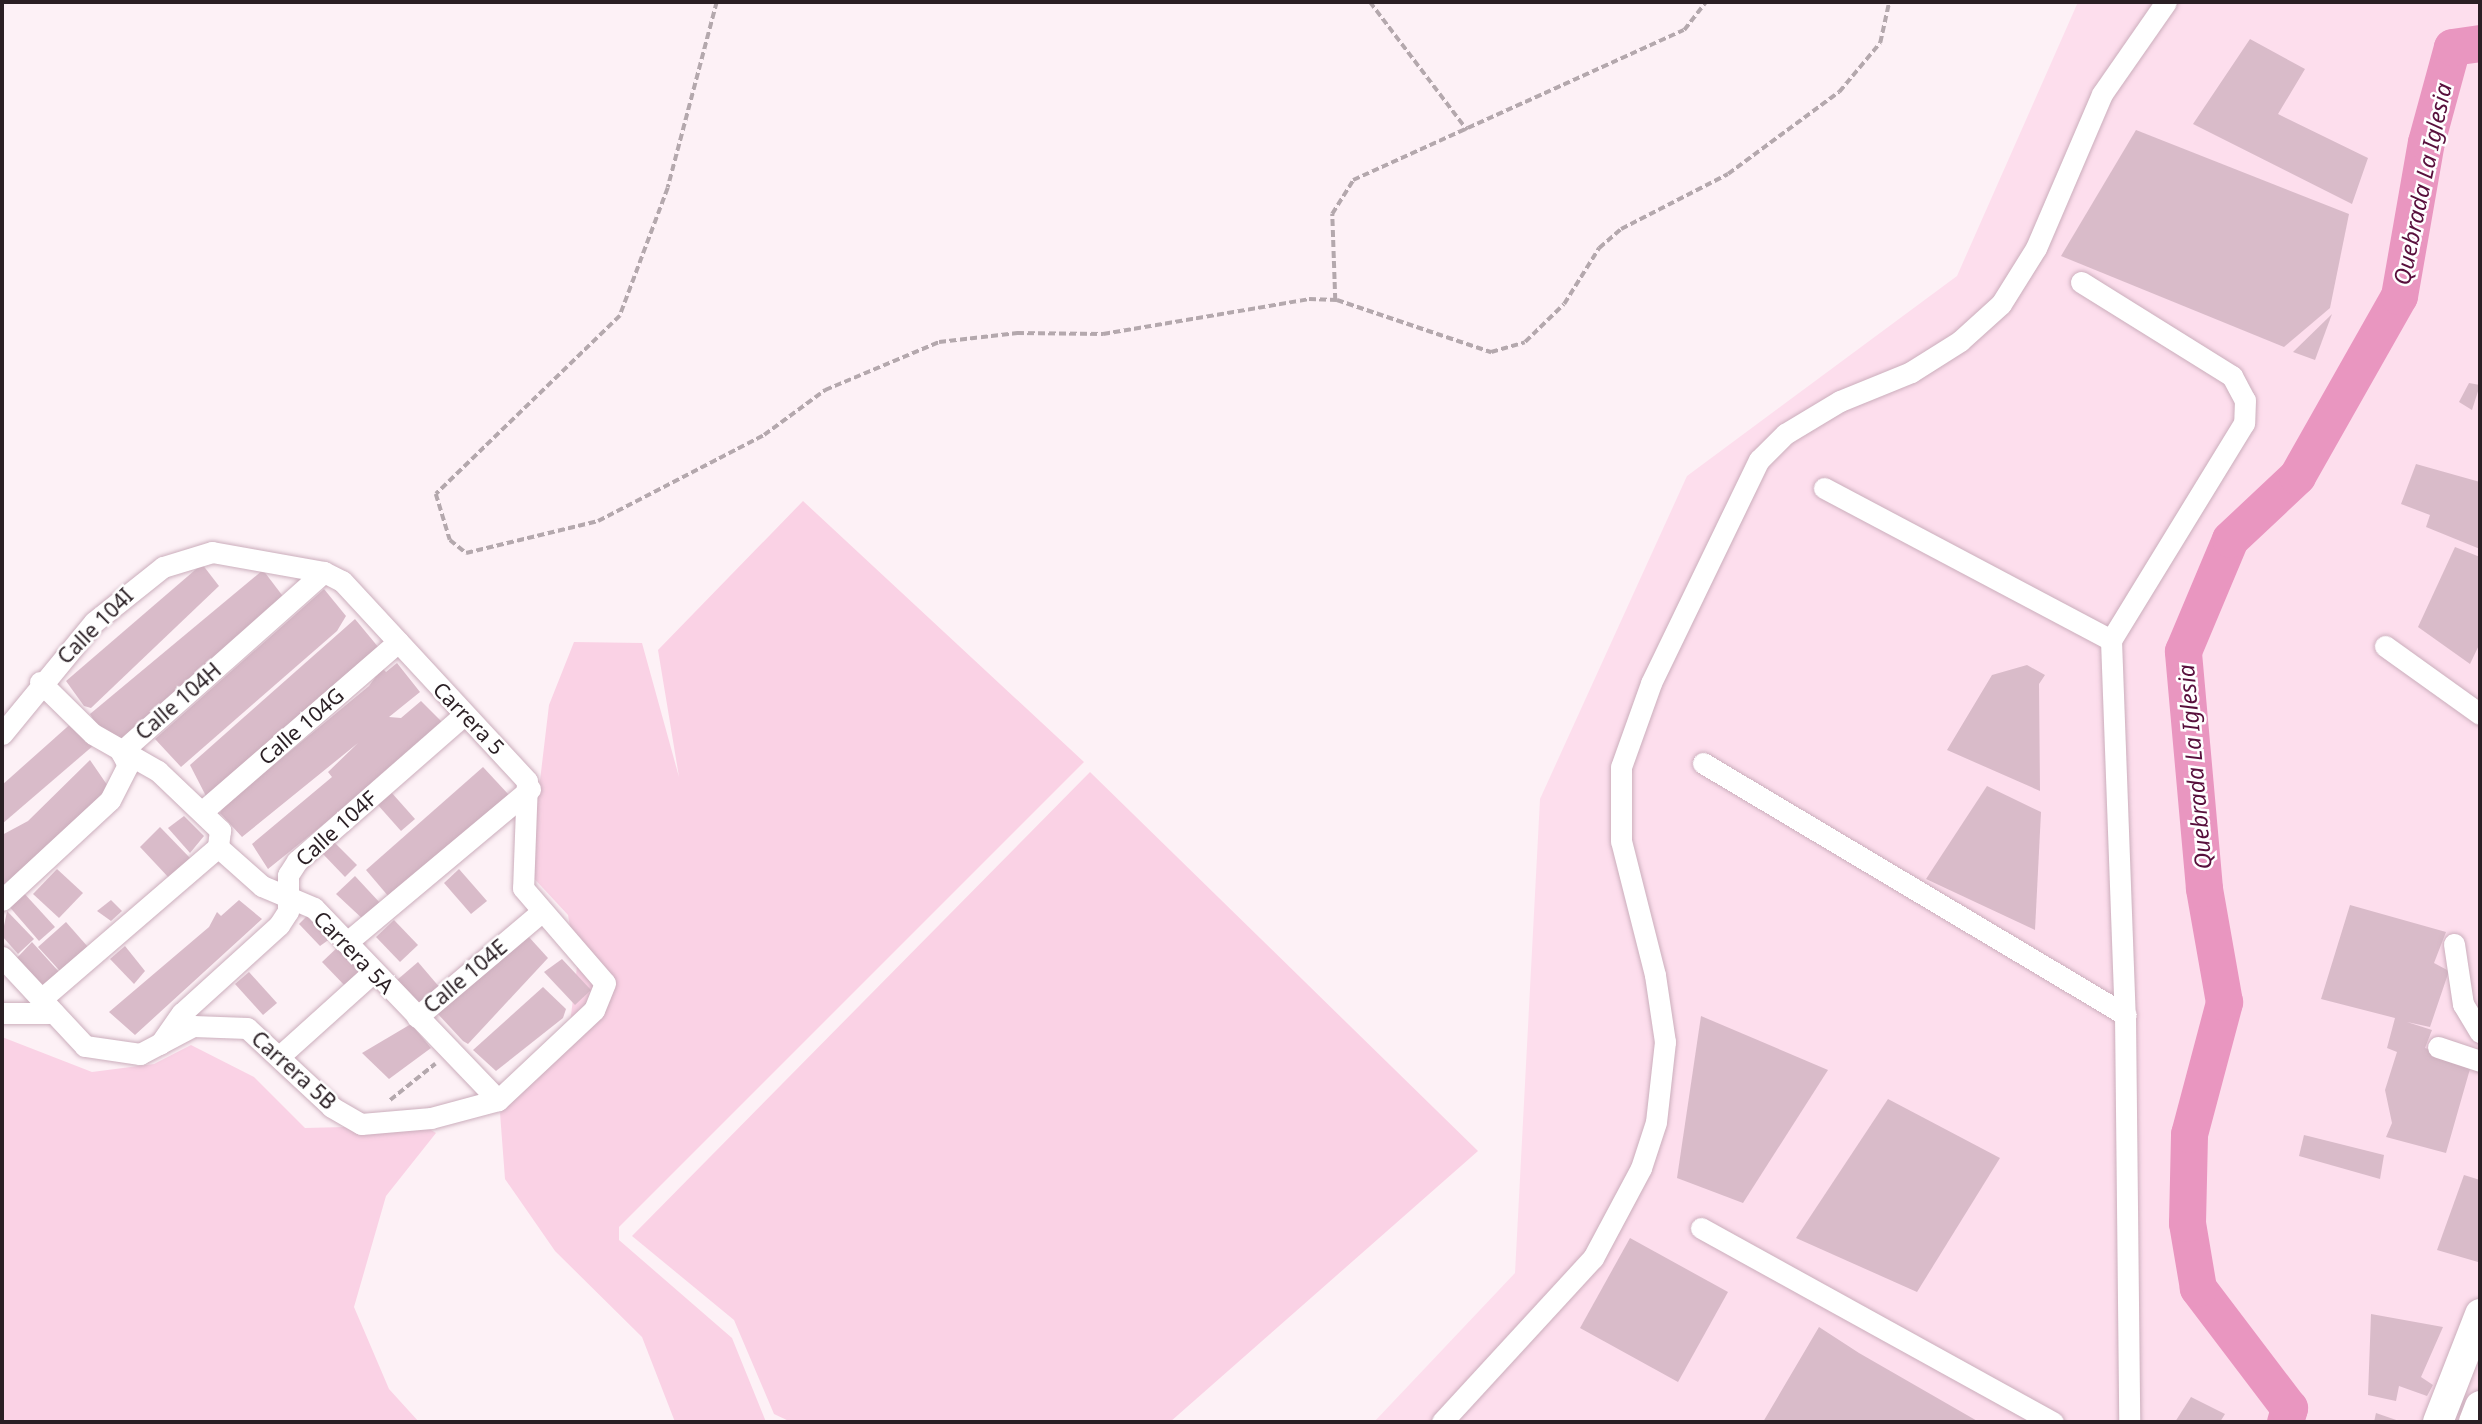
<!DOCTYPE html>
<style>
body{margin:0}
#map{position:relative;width:2482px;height:1424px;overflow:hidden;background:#fdf1f6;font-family:"Noto Sans",sans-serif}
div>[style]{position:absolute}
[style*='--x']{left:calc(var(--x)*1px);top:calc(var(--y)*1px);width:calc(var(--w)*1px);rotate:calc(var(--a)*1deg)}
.built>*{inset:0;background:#fddeed}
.green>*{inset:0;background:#fad2e5}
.river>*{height:37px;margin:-18.5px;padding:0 18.5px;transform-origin:18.5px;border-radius:18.5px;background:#e996c0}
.building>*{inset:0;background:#d9bbc9}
.path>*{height:3.5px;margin-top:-1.75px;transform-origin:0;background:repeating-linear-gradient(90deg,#b4a8ad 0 7px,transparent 0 10.5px)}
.roads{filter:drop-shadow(0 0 2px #cbaebc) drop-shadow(0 0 2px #cbaebc)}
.minor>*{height:21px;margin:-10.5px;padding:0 10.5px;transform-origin:10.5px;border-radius:10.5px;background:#fff}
.highway>*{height:30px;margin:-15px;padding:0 15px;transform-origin:15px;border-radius:15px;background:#fff}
span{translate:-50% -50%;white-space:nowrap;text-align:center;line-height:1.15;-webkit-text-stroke:5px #fff;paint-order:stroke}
.street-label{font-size:21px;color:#2a1f24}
.water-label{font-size:23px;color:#580f3c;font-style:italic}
.frame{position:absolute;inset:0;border:4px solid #2a1f24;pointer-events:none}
</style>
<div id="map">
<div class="built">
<div style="clip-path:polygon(2078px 2px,2480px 2px,2480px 1422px,1374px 1422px,1515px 1273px,1540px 799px,1687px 476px,1957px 276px)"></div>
</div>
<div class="green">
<div style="clip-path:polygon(803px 501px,1084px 762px,619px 1227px,619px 1240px,732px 1338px,766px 1422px,675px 1422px,642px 1337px,555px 1251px,505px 1179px,500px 1113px,569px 1031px,577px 967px,568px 915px,529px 873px,549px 705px,574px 642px,642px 643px,679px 777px,658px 650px)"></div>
<div style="clip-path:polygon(1090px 772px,1478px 1151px,1170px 1422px,791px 1422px,774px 1414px,734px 1320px,632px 1236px)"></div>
<div style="clip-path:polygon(2px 1037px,92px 1072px,154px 1064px,191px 1045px,254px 1077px,305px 1128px,423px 1125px,436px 1133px,386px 1196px,354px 1307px,389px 1389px,419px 1422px,2px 1422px)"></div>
</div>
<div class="river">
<div style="--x:2285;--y:1422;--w:15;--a:-74"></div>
<div style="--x:2289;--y:1408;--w:151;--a:-127.2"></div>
<div style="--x:2198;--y:1288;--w:66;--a:-99.6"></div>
<div style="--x:2187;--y:1223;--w:89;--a:-88.7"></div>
<div style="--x:2189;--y:1134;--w:137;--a:-75.1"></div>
<div style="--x:2224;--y:1002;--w:116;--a:-100"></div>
<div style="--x:2204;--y:888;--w:238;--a:-95.1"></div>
<div style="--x:2183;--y:651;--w:121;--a:-67.2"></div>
<div style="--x:2230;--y:539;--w:92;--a:-43.2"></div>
<div style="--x:2297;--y:476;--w:207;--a:-60.5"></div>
<div style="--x:2399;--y:296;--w:156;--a:-80.1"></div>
<div style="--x:2426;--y:142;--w:98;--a:-74.7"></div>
<div style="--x:2452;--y:47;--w:28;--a:-8"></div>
</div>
<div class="building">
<div style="clip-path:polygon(2250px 39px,2305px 69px,2278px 114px,2368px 158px,2352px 204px,2193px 124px)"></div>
<div style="clip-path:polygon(2136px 130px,2349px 214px,2330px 308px,2284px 347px,2061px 256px)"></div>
<div style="clip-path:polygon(2332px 314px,2315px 360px,2293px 352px)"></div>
<div style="clip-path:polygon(2469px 383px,2480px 385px,2472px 410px,2459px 402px)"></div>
<div style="clip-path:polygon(2416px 464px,2480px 482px,2480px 549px,2426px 527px,2430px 515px,2401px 504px)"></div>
<div style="clip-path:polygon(2455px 547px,2480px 557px,2480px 643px,2470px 664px,2418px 627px)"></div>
<div style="clip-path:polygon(202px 564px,219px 586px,91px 708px,84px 706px,66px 681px)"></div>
<div style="clip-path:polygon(263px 570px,285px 599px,117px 742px,104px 738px,90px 714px)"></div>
<div style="clip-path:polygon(324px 589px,346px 616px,337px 631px,181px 767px,155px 739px)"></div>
<div style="clip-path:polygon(355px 619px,379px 648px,207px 798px,190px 765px)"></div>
<div style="clip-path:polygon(397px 663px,420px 692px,389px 717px,401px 718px,421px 701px,446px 726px,268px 869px,252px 844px,332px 777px,328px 772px,358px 743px,242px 837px,220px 813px,224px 806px,369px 686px,382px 668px,386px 672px)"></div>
<div style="clip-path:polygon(2027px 665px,2045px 675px,2039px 684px,2040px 791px,1947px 750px,1992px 675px)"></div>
<div style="clip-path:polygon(75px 720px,94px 745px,2px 824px,2px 785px)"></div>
<div style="clip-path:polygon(90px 760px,112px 792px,2px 890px,2px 835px,28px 821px)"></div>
<div style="clip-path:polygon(483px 767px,509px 795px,389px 897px,366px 870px)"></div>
<div style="clip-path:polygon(1987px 786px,2041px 812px,2035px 930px,1926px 879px)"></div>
<div style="clip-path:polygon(391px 792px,415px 819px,401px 831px,377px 804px)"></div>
<div style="clip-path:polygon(184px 816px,204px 836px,190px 853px,168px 828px)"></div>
<div style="clip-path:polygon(160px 827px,191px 859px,170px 879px,140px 847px)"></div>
<div style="clip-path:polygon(334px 842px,357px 865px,345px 877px,322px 853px)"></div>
<div style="clip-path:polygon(57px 869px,83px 893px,59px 918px,33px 894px)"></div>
<div style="clip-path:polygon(459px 869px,487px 901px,471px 914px,444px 883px)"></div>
<div style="clip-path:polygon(355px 876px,381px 904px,366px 922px,336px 894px)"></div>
<div style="clip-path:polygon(22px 891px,55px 927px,39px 941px,7px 904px)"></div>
<div style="clip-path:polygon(111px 900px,122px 911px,111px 921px,97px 911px)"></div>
<div style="clip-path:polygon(239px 900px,262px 919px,135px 1035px,109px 1012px,209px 927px,217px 912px,221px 916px)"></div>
<div style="clip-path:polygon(2350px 905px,2446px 932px,2434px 963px,2449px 971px,2430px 1027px,2407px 1022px,2432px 1030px,2425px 1048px,2472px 1062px,2446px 1153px,2386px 1137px,2392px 1123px,2385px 1090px,2397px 1052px,2387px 1048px,2395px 1018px,2321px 999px)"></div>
<div style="clip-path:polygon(7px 911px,34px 939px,18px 954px,2px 936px)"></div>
<div style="clip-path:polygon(310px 913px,334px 936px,320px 946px,299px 924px)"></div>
<div style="clip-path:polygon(394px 920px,418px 945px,400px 962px,376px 937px)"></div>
<div style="clip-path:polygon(66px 922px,88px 947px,60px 971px,38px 947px)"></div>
<div style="clip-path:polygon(528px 936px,548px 958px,468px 1044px,463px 1041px,437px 1013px)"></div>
<div style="clip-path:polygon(32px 942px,60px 973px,42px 990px,15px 960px)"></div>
<div style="clip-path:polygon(341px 944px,367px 972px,348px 989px,322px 962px)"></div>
<div style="clip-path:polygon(125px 946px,145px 971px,134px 984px,110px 959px)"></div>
<div style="clip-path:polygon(562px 959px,591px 990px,575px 1005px,544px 972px)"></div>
<div style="clip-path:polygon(418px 962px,441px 989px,420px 1007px,397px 980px)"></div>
<div style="clip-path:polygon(249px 972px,277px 1003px,263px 1015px,235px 984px)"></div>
<div style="clip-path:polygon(543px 987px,566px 1009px,563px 1018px,496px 1071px,473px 1050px)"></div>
<div style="clip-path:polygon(1701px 1016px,1828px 1070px,1743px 1203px,1677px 1178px)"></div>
<div style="clip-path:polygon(411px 1024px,431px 1048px,389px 1079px,362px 1053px)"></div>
<div style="clip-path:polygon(1888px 1099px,2000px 1158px,1917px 1292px,1796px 1238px)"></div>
<div style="clip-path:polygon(2304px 1135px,2384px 1155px,2380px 1179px,2299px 1156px)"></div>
<div style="clip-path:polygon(2464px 1175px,2480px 1180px,2478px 1262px,2437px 1250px)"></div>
<div style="clip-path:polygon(1630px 1238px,1728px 1292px,1678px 1382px,1580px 1328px)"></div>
<div style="clip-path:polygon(2371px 1314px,2443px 1327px,2421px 1377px,2433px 1385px,2427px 1396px,2399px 1386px,2396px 1401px,2368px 1395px)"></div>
<div style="clip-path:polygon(1819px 1327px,1859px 1353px,1979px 1422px,1763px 1422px)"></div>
<div style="clip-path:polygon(2191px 1397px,2225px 1414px,2220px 1422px,2175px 1422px)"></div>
<div style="clip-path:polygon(2376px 1413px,2402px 1422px,2374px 1422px)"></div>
</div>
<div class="path">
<div style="--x:717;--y:2;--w:192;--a:104.8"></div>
<div style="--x:668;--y:188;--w:137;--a:110.6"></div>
<div style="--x:620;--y:316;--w:256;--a:135.9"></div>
<div style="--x:436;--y:494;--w:48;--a:73.1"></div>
<div style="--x:450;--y:540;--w:21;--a:39"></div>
<div style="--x:466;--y:553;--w:136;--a:-13.6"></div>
<div style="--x:598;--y:521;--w:187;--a:-27.4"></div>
<div style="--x:764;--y:435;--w:76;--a:-36.4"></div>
<div style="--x:825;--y:390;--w:124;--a:-22.8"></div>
<div style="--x:939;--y:342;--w:79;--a:-6.6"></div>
<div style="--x:1017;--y:333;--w:86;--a:0.7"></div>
<div style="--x:1103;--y:334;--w:209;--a:-9.6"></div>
<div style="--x:1309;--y:299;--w:28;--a:2"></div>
<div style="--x:1337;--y:300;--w:163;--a:18.7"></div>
<div style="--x:1491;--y:352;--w:35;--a:-16"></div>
<div style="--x:1525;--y:342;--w:54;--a:-44.3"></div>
<div style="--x:1564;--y:304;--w:66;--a:-58"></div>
<div style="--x:1599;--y:248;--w:29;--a:-41"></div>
<div style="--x:1621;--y:229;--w:120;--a:-27.2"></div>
<div style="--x:1728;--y:174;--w:138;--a:-36.5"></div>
<div style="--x:1839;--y:92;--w:64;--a:-50.1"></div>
<div style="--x:1880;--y:43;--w:42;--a:-77.6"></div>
<div style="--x:1370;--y:2;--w:161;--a:52.8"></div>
<div style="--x:1335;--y:300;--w:86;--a:-92"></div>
<div style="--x:1332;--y:214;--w:40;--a:-58"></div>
<div style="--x:1353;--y:180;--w:363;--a:-24.4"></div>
<div style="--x:1684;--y:30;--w:36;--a:-52"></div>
<div style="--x:390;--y:1100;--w:58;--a:-38.7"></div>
</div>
<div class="roads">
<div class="minor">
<div style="--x:2081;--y:282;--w:178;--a:31.9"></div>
<div style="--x:2232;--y:376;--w:27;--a:62"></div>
<div style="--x:2245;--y:400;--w:23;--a:92"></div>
<div style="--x:2244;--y:423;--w:255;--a:121.5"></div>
<div style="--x:2111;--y:640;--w:375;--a:87.9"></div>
<div style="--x:2125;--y:1015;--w:407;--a:89.4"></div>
<div style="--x:1824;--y:488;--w:325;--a:27.9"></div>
<div style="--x:2385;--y:646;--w:117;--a:35.6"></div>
<div style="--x:40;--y:682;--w:74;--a:44.5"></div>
<div style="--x:93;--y:734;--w:75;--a:29.6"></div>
<div style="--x:158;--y:771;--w:86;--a:43.6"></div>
<div style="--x:220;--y:830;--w:17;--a:97"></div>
<div style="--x:218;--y:847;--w:233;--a:139.3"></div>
<div style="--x:2;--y:734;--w:145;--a:-50.6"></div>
<div style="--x:94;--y:622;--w:88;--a:-38.6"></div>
<div style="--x:163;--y:567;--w:51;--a:-17"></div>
<div style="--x:212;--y:552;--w:114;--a:10.1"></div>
<div style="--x:324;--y:572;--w:20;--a:27"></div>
<div style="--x:342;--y:581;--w:272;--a:47.2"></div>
<div style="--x:527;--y:781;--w:107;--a:92.1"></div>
<div style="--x:523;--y:888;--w:125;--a:49.2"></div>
<div style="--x:605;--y:983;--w:29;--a:112"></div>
<div style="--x:594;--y:1010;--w:132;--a:136.8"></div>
<div style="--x:498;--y:1100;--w:69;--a:165"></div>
<div style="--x:431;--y:1118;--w:70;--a:175.1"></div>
<div style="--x:361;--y:1124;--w:34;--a:-150"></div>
<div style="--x:332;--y:1107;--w:116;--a:-137.1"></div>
<div style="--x:247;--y:1028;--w:54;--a:-177.9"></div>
<div style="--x:193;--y:1026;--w:60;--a:152.2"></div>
<div style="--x:140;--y:1054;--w:56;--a:-171.7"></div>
<div style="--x:85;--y:1046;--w:122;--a:-133"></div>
<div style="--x:1703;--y:763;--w:492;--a:30.8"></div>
<div style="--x:204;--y:810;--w:257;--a:-40.9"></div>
<div style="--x:218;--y:847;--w:59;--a:41.6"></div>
<div style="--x:262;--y:886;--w:56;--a:22.9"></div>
<div style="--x:314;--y:908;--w:266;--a:46.2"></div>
<div style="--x:2;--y:900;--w:147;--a:-42.8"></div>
<div style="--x:110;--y:800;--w:39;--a:-63"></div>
<div style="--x:128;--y:765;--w:15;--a:-118"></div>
<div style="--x:121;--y:752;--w:271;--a:-41.6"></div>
<div style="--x:346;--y:943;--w:240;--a:-39.9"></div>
<div style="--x:2454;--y:944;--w:61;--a:81.5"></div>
<div style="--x:2463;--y:1004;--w:33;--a:59"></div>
<div style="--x:2;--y:1013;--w:52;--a:0"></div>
<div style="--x:417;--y:1017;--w:161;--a:-40.2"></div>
<div style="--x:160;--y:1044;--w:38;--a:-55"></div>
<div style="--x:182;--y:1013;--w:131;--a:-42.2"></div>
<div style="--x:279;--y:925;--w:17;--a:-57"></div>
<div style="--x:288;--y:911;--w:36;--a:-90"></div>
<div style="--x:288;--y:875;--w:17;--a:-57"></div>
<div style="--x:297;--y:861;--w:222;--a:-41.2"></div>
<div style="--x:2438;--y:1047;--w:44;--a:18.4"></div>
<div style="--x:282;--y:1054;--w:122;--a:-42"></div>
<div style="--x:1701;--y:1228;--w:402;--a:28.9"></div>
<div style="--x:1442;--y:1422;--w:223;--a:-47.4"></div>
<div style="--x:1593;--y:1258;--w:102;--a:-61.9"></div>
<div style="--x:1641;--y:1168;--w:48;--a:-71.9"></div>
<div style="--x:1656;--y:1122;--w:81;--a:-83.6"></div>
<div style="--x:1665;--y:1042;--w:68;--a:-98.5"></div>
<div style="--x:1655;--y:975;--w:138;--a:-104.2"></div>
<div style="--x:1621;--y:841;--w:74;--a:-90"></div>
<div style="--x:1621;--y:767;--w:89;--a:-70.3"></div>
<div style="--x:1651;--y:683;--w:248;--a:-64.2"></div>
<div style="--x:1759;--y:460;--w:37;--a:-45"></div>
<div style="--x:1785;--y:434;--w:64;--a:-31"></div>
<div style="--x:1840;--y:401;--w:77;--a:-22.2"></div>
<div style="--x:1911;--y:372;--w:58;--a:-32.3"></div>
<div style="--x:1960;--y:341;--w:55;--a:-42.1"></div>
<div style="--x:2001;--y:304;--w:66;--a:-58"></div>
<div style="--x:2036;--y:248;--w:168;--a:-66.8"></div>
<div style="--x:2102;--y:94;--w:112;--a:-55.2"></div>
</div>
<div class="highway">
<div style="--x:2438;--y:1422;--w:116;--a:-68.7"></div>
<div style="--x:2474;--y:1422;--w:17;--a:-69"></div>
</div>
</div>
<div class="street-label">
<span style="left:95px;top:626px;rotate:-45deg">Calle 104I</span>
<span style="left:178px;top:701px;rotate:-41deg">Calle 104H</span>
<span style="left:469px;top:718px;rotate:46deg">Carrera 5</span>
<span style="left:301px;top:726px;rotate:-41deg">Calle 104G</span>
<span style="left:336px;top:828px;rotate:-42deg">Calle 104F</span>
<span style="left:354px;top:952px;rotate:46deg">Carrera 5A</span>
<span style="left:465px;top:976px;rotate:-40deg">Calle 104E</span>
<span style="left:294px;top:1070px;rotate:42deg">Carrera 5B</span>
</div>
<div class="water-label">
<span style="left:2422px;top:184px;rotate:-78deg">Quebrada La Iglesia</span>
<span style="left:2194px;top:767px;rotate:-95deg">Quebrada La Iglesia</span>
</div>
<div class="frame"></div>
</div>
